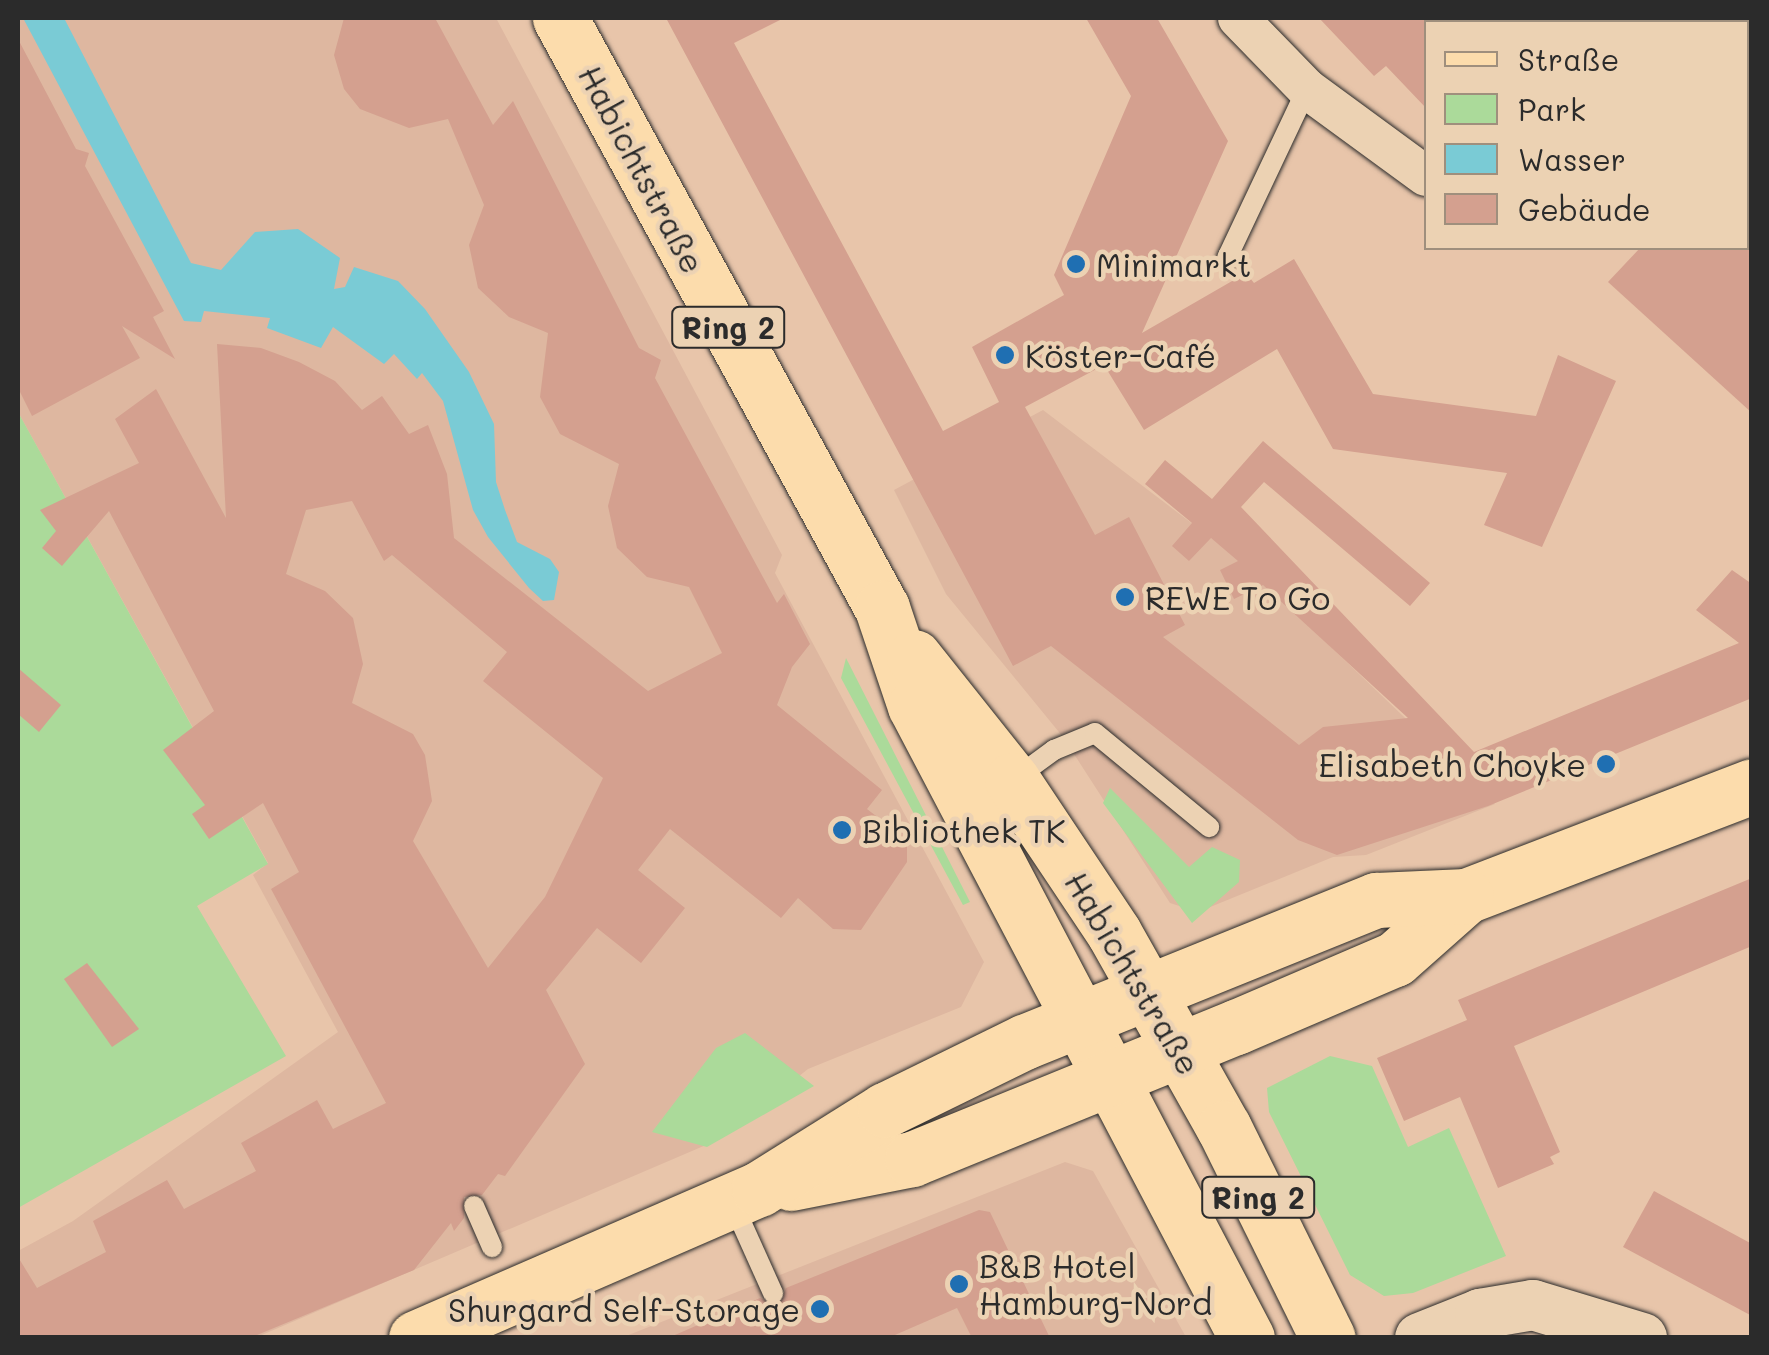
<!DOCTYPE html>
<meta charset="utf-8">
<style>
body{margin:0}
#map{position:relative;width:1769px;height:1355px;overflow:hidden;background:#e8c5aa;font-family:Mali,sans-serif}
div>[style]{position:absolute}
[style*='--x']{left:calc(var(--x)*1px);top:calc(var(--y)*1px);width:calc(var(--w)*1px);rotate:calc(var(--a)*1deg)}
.built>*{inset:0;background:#deb7a0}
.green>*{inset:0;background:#abda9a}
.water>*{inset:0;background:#7acbd5}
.building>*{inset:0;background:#d4a08f}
.roads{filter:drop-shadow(0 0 2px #2b2b2b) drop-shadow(0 0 2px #2b2b2b)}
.service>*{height:20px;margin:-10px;padding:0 10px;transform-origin:10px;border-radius:10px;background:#ecd2b3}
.minor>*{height:40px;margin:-20px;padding:0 20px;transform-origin:20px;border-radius:20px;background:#ecd2b3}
.tertiary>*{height:50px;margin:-25px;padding:0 25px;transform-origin:25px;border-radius:25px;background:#ecd2b3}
.primary>*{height:55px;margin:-27.5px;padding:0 27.5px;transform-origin:27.5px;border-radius:27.5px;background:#fcdcac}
.dots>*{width:28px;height:28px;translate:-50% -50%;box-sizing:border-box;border:5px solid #ecd2b3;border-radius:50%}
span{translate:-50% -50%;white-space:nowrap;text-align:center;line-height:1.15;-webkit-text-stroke:9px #ecd2b3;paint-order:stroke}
.shield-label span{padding:2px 8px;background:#ecd2b3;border:2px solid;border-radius:8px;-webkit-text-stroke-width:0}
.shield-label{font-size:30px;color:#2b2b2b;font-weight:700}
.street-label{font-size:32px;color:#2b2b2b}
.poi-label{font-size:32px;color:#2b2b2b}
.left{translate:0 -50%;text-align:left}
.right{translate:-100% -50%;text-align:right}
.frame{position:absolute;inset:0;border:20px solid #2b2b2b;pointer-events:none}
.legend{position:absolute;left:1424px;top:20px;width:325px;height:230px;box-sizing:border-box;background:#ecd2b3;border:2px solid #9f8f7d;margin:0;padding:12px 18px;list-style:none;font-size:30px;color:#2b2b2b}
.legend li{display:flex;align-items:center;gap:20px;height:50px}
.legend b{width:50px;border:2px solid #9f8f7d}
</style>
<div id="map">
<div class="built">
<div style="clip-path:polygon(18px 18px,496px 18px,782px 555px,775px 573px,984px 962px,961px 1007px,808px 1069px,720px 1139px,257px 1337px,18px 1337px,18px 1251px,73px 1221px,338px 1032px,253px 875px,268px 863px,18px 412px)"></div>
<div style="clip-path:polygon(1611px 18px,1751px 18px,1751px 142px,1746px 22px)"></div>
<div style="clip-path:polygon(1043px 410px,1240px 560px,1495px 804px,1366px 855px,1333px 857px,1198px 912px,1170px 903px,1063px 737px,946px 594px,894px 490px)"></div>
<div style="clip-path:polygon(1065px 1162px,1093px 1171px,1186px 1337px,621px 1338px)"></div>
</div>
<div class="green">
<div style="clip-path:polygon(18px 412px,268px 864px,197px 906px,286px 1056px,18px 1208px)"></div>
<div style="clip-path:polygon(846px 658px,970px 902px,963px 905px,841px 678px)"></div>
<div style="clip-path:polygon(1110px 788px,1189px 867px,1212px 847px,1240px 860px,1239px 882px,1192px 923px,1103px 803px)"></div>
<div style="clip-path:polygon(745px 1033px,814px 1086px,707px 1147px,652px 1132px,716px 1048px)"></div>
<div style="clip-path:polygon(1330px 1056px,1372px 1066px,1408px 1147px,1449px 1128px,1506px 1256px,1413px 1293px,1384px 1296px,1350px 1275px,1269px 1112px,1267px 1088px)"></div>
</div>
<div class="water">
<div style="clip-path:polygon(23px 18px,64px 18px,191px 263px,221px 270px,255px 232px,298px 229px,340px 258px,334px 289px,345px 287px,354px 267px,398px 281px,425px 309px,469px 372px,494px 424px,496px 482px,505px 510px,517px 542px,550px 559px,559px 572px,554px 600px,543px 601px,529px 588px,488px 537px,473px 510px,443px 401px,422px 373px,417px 379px,394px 354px,384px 364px,333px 327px,321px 348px,267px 328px,270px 318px,204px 311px,201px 322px,184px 321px)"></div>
</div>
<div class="building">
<div style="clip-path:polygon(evenodd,344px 18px,435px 18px,493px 125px,513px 101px,639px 348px,661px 360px,655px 378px,777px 603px,784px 594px,810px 644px,792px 667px,777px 705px,882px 790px,867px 809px,907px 840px,907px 862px,861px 930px,833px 929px,798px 898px,781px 918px,670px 829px,638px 870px,685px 908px,641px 963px,597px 928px,546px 990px,585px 1064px,505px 1176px,498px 1174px,482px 1195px,464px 1197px,464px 1218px,454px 1231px,451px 1223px,414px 1270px,250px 1338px,18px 1338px,18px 1257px,37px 1288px,106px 1252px,93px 1221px,167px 1180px,184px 1209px,256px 1171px,241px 1143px,317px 1100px,333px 1129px,386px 1103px,271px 889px,299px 872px,263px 803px,209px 839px,192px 814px,205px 805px,163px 750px,214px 711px,109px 511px,62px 566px,42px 548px,56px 531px,40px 510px,139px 463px,115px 419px,156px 389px,226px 518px,217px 344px,261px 348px,299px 362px,335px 381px,362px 410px,382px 396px,409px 434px,428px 425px,447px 474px,454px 538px,648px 691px,722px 653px,689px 587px,647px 577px,617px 548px,608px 506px,619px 464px,560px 434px,540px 397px,548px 333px,509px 317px,478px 288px,469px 245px,484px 205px,448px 119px,409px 128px,360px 109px,344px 89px,334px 55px,344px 18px,352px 501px,384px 561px,392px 555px,507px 652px,483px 681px,603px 778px,545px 897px,488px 968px,413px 841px,432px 801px,425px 755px,413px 734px,352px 703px,363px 664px,353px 618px,325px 591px,286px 574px,306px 510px,352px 501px)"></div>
<div style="clip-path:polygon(666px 18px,784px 18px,734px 43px,943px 431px,999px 402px,972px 347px,1064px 295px,1054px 275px,1131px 96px,1086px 18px,1157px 18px,1228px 141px,1142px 333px,1246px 273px,1254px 283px,1294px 259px,1373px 394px,1536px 416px,1558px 355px,1616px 381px,1542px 547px,1484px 525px,1507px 473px,1333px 449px,1277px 349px,1144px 430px,1104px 365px,1025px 407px,1095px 535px,1129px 517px,1185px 625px,1163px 637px,1299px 745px,1323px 727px,1408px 718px,1263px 585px,1234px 599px,1220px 570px,1238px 561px,1211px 538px,1189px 561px,1172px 546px,1192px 523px,1145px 484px,1165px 460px,1212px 499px,1263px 441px,1430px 583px,1410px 606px,1264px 482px,1241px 507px,1474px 752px,1739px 643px,1696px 610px,1732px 570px,1752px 584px,1752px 698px,1488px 806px,1337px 855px,1298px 840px,1051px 646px,1013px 666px)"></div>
<div style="clip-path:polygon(1319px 18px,1426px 18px,1426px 108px,1386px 66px,1374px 76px)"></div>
<div style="clip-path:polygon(18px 39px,76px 149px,89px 153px,85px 166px,164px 311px,153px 317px,175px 359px,122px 326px,140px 358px,32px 416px,18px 388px)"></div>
<div style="clip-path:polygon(1640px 248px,1752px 248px,1752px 413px,1608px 282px)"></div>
<div style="clip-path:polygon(18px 668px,61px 705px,39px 732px,18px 714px)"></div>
<div style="clip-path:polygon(1752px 878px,1752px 946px,1514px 1046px,1560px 1152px,1550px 1157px,1554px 1164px,1498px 1188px,1460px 1097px,1404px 1121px,1377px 1058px,1467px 1020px,1458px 1000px)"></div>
<div style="clip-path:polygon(87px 963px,139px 1029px,112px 1047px,64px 979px)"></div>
<div style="clip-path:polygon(1654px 1191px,1752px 1244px,1752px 1316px,1623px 1247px)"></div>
<div style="clip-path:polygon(979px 1210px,990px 1212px,1050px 1338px,972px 1338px,957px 1308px,888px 1338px,668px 1338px,760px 1298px,778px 1306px,786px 1288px)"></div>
</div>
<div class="roads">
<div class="service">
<div style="--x:1653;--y:18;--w:6;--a:39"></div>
<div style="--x:1746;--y:105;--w:8;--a:40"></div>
<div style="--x:1227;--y:258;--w:187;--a:-64.7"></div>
<div style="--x:1013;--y:780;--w:51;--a:-36.2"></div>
<div style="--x:1054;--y:750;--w:44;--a:-22.5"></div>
<div style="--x:1095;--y:733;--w:148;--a:39.5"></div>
<div style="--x:733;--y:1204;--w:98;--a:65.8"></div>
<div style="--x:474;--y:1206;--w:45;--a:66.3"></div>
</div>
<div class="minor">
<div style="--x:1238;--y:18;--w:99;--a:45.8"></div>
<div style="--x:1307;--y:89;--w:147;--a:36.2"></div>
</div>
<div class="tertiary">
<div style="--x:1420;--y:1338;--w:65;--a:-21.8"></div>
<div style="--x:1480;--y:1314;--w:54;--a:-9.6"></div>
<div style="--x:1533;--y:1305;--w:114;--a:16.8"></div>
</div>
<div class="primary">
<div style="--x:560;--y:18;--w:672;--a:61.38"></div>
<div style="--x:882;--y:608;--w:103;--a:71.4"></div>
<div style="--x:915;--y:706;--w:714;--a:62.29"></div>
<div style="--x:914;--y:657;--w:157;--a:51.5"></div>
<div style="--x:1012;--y:780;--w:184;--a:56.3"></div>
<div style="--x:1114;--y:933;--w:224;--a:60.6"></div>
<div style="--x:1224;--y:1128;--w:234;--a:63.7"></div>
<div style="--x:791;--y:1183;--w:123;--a:-11.2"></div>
<div style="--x:912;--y:1159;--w:350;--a:-22.2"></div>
<div style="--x:1236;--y:1027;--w:173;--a:-23.2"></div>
<div style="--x:1395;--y:959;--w:95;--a:-41.6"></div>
<div style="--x:1466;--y:896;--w:306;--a:-21"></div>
<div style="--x:416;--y:1338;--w:374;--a:-23.5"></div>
<div style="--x:759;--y:1189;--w:149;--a:-32.1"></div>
<div style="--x:885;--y:1110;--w:155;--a:-26.1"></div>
<div style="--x:1024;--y:1042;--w:380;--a:-22"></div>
<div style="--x:1376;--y:900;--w:90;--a:-2.5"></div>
</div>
</div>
<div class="dots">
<div style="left:1076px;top:264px;background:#1f6fb2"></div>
<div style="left:1005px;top:355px;background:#1f6fb2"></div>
<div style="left:1125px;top:597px;background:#1f6fb2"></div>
<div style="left:1606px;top:764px;background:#1f6fb2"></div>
<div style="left:842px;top:830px;background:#1f6fb2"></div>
<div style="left:959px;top:1284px;background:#1f6fb2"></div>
<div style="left:820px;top:1309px;background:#1f6fb2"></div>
</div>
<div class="shield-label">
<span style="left:728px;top:327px">Ring 2</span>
<span style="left:1258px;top:1197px">Ring 2</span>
</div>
<div class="street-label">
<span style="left:642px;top:169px;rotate:62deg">Habichtstraße</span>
<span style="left:1133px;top:973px;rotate:59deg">Habichtstraße</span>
</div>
<div class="poi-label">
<span class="left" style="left:1096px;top:264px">Minimarkt</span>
<span class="left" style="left:1025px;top:355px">Köster-Café</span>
<span class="left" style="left:1145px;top:597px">REWE To Go</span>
<span class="right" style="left:1586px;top:764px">Elisabeth Choyke</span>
<span class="left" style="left:862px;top:830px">Bibliothek TK</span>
<span class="left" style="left:979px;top:1284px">B&amp;B Hotel<br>Hamburg-Nord</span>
<span class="right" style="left:800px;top:1309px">Shurgard Self-Storage</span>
</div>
<div class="frame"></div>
<ul class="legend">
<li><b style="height:12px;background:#fcdcac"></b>Straße</li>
<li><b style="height:28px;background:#abda9a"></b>Park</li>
<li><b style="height:28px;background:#7acbd5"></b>Wasser</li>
<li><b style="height:28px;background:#d4a08f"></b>Gebäude</li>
</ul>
</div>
